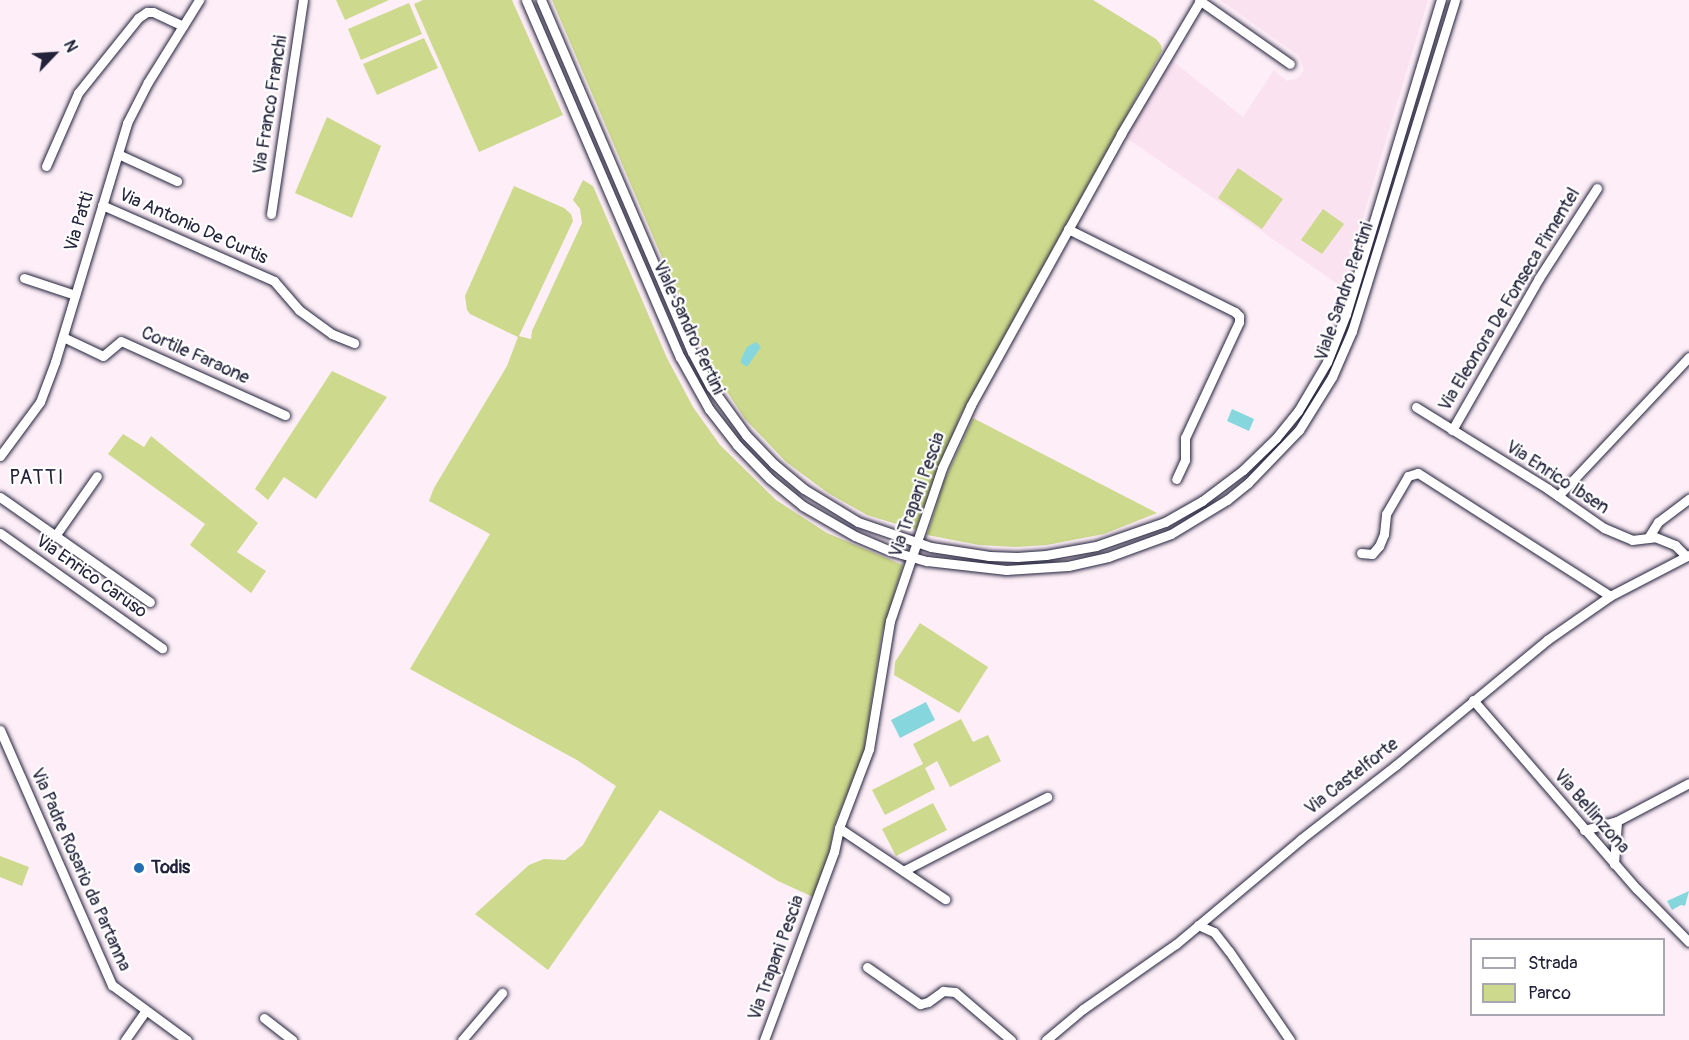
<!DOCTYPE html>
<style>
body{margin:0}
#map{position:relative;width:1689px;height:1040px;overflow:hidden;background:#fdeef7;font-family:Pangolin,sans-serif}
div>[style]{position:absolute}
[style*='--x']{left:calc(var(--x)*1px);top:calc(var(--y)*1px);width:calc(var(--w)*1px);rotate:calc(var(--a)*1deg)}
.built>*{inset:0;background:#fbe2f1}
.green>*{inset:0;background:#cdd98c}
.water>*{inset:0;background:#86d7dd}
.roads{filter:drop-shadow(0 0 2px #22223b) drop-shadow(0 0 2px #22223b)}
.minor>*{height:9px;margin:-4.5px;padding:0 4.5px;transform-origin:4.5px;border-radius:4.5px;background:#fff}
.dots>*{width:16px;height:16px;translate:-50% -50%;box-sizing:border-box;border:3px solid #fff;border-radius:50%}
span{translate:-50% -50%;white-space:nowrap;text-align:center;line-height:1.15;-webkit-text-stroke:4.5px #fff;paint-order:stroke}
.street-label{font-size:18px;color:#22223b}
.poi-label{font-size:18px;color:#22223b;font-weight:700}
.left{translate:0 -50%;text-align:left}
.neighbourhood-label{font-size:20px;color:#22223b;letter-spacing:1.5px}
.legend{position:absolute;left:1470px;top:938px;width:195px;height:78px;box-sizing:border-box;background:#fff;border:2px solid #a7a7b1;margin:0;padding:8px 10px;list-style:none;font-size:18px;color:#22223b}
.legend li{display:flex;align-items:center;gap:12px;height:30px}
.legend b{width:30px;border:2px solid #a7a7b1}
.north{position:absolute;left:24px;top:24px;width:60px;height:60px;-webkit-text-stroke:4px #fff;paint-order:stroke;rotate:65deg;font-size:16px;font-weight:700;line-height:24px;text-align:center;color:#22223b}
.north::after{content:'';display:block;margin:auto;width:21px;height:27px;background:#22223b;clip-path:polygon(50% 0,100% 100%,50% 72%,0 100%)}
</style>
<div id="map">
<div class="built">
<div style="clip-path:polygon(1220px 0,1428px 0,1342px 287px,1125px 137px,1170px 59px,1243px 117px,1274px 70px,1287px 81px,1298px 78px,1304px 70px,1299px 56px)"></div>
</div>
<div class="green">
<div style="clip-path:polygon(336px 0,389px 0,345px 20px)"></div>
<div style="clip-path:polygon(423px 0,512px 0,563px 115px,479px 152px,414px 4px)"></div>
<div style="clip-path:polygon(552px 0,1093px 0,1156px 39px,1161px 45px,1162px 51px,960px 416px,916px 530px,867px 515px,828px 493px,786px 462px,745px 419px,718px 378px,690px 323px)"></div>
<div style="clip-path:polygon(409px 3px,422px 34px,361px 60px,348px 29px)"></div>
<div style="clip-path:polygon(424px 38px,438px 68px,377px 95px,363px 64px)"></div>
<div style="clip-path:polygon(327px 117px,381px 146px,352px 218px,295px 193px)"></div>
<div style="clip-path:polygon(1238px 168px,1283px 199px,1262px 229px,1218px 198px)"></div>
<div style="clip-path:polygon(583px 180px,593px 186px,667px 358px,693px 407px,720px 445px,776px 500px,827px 533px,903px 565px,882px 633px,864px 751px,834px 826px,829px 852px,813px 897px,778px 881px,660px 810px,548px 970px,475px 914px,529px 865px,544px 859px,565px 860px,583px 845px,616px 786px,577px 760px,410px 669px,490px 534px,429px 501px,434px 488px,507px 366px,518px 337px,470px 314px,467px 310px,465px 296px,514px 186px,564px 208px,571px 214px,573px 221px,519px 336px,531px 339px,532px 331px,582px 223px,580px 209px,573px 200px)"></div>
<div style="clip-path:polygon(1323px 209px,1344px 224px,1322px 254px,1301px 240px)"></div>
<div style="clip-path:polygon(332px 371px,387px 397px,316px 499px,284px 477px,268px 500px,255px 489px)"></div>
<div style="clip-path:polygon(973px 418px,1157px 513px,1104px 534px,1047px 545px,1015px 547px,979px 545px,927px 535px,944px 481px)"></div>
<div style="clip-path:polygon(123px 434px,144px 447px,151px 436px,258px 523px,237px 552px,266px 571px,251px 593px,190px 545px,205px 524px,108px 454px)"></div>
<div style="clip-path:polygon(920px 623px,988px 667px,959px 713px,894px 675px,895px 662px)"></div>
<div style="clip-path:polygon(961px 719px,973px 742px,988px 735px,1001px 761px,950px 787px,937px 761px,925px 768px,935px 789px,885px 815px,872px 790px,923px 764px,913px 744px)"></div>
<div style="clip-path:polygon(933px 803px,947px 830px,896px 856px,882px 829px)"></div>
<div style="clip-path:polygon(0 856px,29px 867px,22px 886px,0 877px)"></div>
</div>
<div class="water">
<div style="clip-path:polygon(756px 342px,761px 347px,747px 367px,741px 363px,741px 359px,747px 347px)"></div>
<div style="clip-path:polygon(1232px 409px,1254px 419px,1249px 431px,1227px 421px)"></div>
<div style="clip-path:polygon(926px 702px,935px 720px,900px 738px,891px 720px)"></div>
<div style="clip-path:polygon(1689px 891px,1685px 906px,1681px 905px,1672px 910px,1667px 901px)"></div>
</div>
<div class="roads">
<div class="minor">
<div style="--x:526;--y:0;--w:389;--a:66.7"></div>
<div style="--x:680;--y:357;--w:60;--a:60.9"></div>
<div style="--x:709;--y:409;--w:46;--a:52.1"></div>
<div style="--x:737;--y:445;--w:47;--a:45.9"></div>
<div style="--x:770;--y:479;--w:43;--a:39.3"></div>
<div style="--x:803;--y:506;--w:60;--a:30"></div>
<div style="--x:855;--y:536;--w:39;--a:23"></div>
<div style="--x:891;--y:551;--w:37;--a:16"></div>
<div style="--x:927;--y:561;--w:80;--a:6.5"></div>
<div style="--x:1006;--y:570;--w:62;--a:-3.7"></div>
<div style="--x:1068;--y:566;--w:41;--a:-12.7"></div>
<div style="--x:1108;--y:557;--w:67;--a:-20.1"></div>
<div style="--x:1171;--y:534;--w:66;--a:-31.3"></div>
<div style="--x:1227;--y:500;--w:27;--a:-39"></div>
<div style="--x:1248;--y:483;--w:74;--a:-46.1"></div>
<div style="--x:1299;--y:430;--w:62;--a:-58.1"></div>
<div style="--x:1332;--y:377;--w:50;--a:-66.5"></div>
<div style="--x:1352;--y:331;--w:347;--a:-72.7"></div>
<div style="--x:541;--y:0;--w:383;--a:66.8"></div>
<div style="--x:692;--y:352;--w:40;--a:62"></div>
<div style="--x:711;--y:387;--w:59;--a:53.9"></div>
<div style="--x:746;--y:435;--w:40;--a:46"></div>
<div style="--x:774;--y:464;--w:39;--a:40"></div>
<div style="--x:804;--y:489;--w:63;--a:31.4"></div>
<div style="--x:858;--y:522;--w:77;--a:18.9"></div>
<div style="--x:931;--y:547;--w:59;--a:8.8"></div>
<div style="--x:989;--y:556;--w:28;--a:2"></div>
<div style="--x:1017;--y:557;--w:29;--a:-4"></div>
<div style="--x:1046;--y:555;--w:51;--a:-10.2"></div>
<div style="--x:1096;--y:546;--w:73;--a:-19.2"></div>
<div style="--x:1165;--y:522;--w:43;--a:-29.6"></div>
<div style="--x:1202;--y:501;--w:51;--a:-37.1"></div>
<div style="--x:1243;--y:470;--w:46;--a:-44.1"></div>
<div style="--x:1276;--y:438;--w:35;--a:-51"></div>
<div style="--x:1298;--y:411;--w:57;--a:-59.4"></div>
<div style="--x:1327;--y:362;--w:52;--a:-68.4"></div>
<div style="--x:1346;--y:314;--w:328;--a:-73.2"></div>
<div style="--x:1199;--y:0;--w:111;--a:35.1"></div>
<div style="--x:118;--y:154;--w:65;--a:24.6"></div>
<div style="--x:46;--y:166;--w:80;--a:-66.3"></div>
<div style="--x:78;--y:93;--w:96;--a:-51.3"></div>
<div style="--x:138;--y:18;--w:11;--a:-34"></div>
<div style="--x:147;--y:12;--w:6;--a:0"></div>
<div style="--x:153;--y:12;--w:33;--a:25"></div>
<div style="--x:102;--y:205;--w:188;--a:23.8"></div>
<div style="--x:274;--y:281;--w:38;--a:49"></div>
<div style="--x:299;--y:310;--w:41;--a:36"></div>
<div style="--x:332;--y:334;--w:24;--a:22"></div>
<div style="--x:271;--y:214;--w:216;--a:-81.5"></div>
<div style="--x:1068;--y:229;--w:186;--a:26.4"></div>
<div style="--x:1235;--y:312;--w:6;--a:45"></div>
<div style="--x:1239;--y:316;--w:6;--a:90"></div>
<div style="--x:1239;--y:322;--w:128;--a:115"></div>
<div style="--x:1185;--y:438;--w:22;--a:90"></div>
<div style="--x:1185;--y:460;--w:21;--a:115"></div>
<div style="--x:24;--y:278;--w:54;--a:18.4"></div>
<div style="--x:63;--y:337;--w:44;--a:25.4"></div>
<div style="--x:103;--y:356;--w:23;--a:-40"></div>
<div style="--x:121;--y:341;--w:180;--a:24.3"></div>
<div style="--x:1416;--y:407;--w:155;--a:31.8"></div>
<div style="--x:1548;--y:489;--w:68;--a:34.9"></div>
<div style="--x:1604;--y:528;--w:30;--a:23"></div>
<div style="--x:1632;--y:540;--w:23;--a:-7"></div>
<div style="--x:1655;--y:537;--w:22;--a:22"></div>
<div style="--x:1675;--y:545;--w:16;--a:45"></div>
<div style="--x:1452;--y:430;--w:175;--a:-60.2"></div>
<div style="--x:1539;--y:278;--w:107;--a:-57.2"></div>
<div style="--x:0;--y:456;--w:67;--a:-53.5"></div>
<div style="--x:40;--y:402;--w:43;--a:-69.4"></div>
<div style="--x:55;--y:362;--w:250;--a:-73.2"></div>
<div style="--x:127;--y:123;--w:46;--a:-62.9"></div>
<div style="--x:148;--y:82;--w:97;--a:-58.1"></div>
<div style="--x:1558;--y:496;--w:191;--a:-46.7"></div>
<div style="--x:0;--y:497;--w:183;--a:35"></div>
<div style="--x:0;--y:533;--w:199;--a:35.4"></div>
<div style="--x:55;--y:536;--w:73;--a:-55"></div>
<div style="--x:1648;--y:538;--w:19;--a:-58"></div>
<div style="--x:1658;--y:522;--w:39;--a:-37"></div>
<div style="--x:1361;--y:553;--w:11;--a:5"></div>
<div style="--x:1372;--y:554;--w:11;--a:-49"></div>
<div style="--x:1379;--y:546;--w:13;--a:-67"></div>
<div style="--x:1384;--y:534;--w:20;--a:-84"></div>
<div style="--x:1386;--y:514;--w:44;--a:-59.9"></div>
<div style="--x:1408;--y:476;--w:10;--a:-17"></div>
<div style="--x:1418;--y:473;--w:228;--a:32.6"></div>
<div style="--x:1473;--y:700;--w:250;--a:49.1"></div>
<div style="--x:1637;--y:889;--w:74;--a:45.5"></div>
<div style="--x:0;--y:730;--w:279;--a:66.3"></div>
<div style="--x:112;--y:985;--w:93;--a:36.3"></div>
<div style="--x:839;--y:828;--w:128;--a:33.8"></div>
<div style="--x:1584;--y:830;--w:34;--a:-15"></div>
<div style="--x:1617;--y:821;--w:81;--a:-27.8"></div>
<div style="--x:1614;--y:864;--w:43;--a:-86"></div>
<div style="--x:905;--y:870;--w:160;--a:-27.2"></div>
<div style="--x:1198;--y:925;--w:17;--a:24"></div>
<div style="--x:1214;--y:932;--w:24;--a:52"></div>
<div style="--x:1229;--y:951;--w:108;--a:55.6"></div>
<div style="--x:867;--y:967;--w:65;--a:34.9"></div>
<div style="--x:920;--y:1004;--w:8;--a:-14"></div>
<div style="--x:928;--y:1002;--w:19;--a:-36"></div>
<div style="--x:943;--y:991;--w:12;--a:5"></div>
<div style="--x:955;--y:992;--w:74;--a:40.6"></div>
<div style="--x:264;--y:1018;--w:36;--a:38"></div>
<div style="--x:125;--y:1040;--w:35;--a:-55"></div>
<div style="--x:462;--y:1040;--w:62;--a:-49.6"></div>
<div style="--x:764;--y:1040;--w:201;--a:-69.6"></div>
<div style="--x:834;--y:852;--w:25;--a:-78"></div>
<div style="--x:839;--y:828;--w:85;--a:-69.2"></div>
<div style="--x:869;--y:749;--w:130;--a:-80.7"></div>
<div style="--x:890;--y:621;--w:162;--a:-71.2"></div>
<div style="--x:942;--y:468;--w:69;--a:-65.3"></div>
<div style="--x:971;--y:405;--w:310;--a:-61"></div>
<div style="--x:1121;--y:134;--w:155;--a:-59.3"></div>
<div style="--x:1046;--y:1040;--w:48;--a:-40"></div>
<div style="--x:1083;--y:1009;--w:113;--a:-35"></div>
<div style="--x:1176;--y:944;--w:163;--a:-40"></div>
<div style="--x:1301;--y:839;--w:120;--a:-37.9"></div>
<div style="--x:1396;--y:765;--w:196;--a:-39.6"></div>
<div style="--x:1547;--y:640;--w:77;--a:-34.9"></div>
<div style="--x:1610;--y:596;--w:89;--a:-27.4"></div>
</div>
</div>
<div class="dots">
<div style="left:139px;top:868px;background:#1f6fb2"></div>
</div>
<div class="street-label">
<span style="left:271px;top:105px;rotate:-81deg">Via Franco Franchi</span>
<span style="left:80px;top:222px;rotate:-73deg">Via Patti</span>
<span style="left:193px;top:227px;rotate:24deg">Via Antonio De Curtis</span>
<span style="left:1345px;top:292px;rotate:-71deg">Viale Sandro Pertini</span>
<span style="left:1510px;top:300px;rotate:-59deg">Via Eleonora De Fonseca Pimentel</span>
<span style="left:688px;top:328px;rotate:65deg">Viale Sandro Pertini</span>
<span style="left:195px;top:356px;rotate:24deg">Cortile Faraone</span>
<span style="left:1557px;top:478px;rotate:33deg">Via Enrico Ibsen</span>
<span style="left:918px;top:495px;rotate:-70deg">Via Trapani Pescia</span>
<span style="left:91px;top:577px;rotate:35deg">Via Enrico Caruso</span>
<span style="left:1352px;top:777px;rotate:-38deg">Via Castelforte</span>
<span style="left:1591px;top:812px;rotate:49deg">Via Bellinzona</span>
<span style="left:80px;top:870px;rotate:66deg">Via Padre Rosario da Partanna</span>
<span style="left:777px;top:958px;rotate:-70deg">Via Trapani Pescia</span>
</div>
<div class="poi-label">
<span class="left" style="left:151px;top:868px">Todis</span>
</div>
<div class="neighbourhood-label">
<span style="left:37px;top:477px">PATTI</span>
</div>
<ul class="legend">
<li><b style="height:8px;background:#fff"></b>Strada</li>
<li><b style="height:16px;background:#cdd98c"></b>Parco</li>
</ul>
<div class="north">N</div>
</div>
